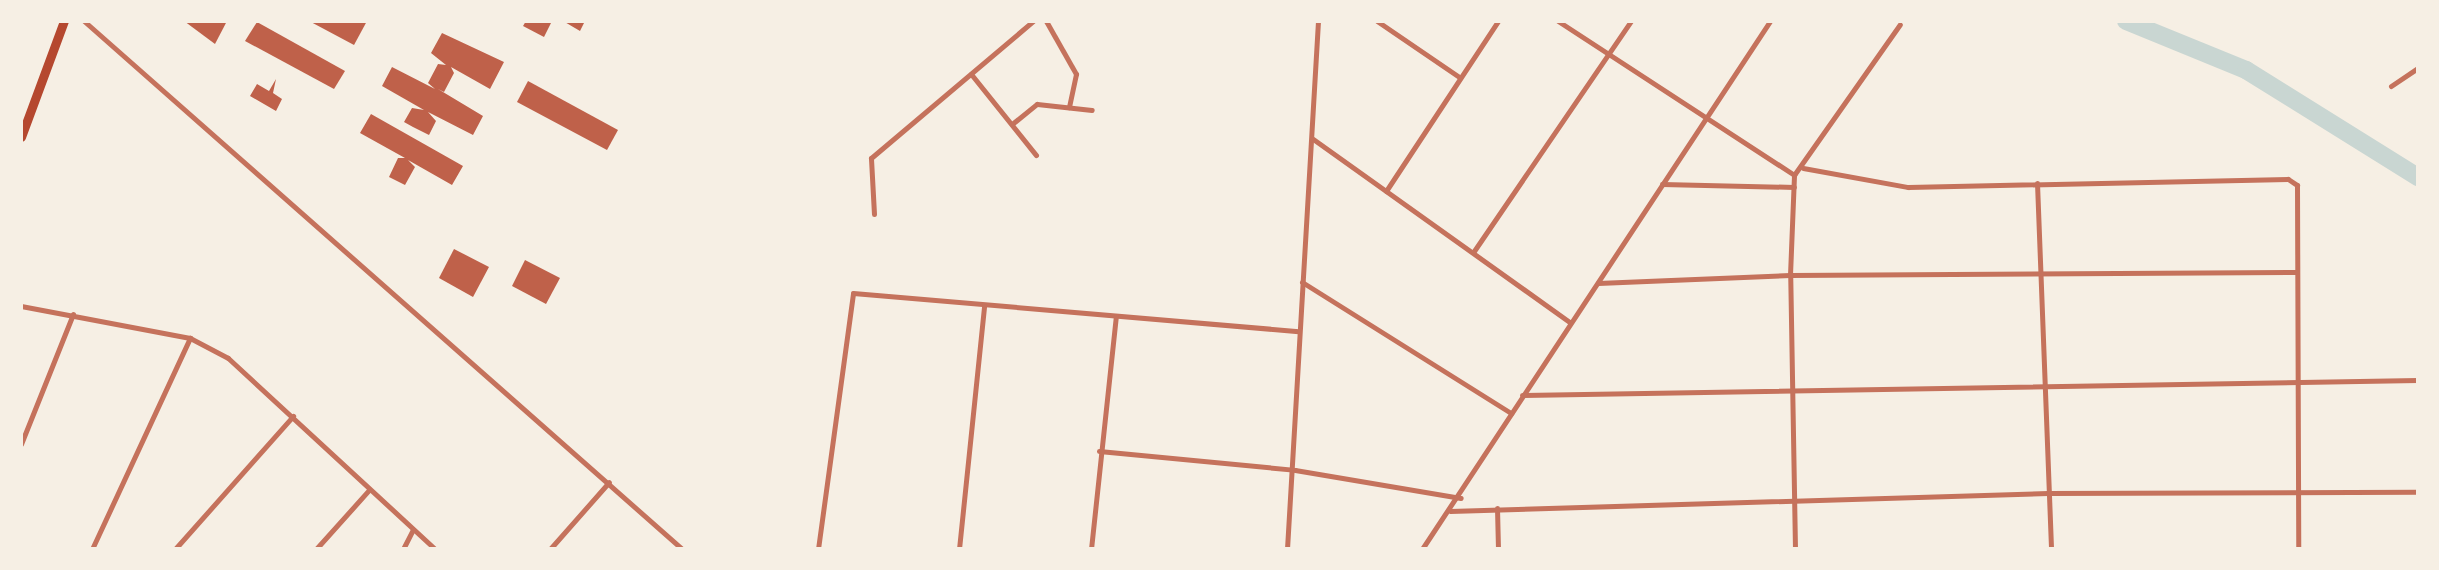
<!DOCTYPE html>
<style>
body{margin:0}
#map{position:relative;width:2439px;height:570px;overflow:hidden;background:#f6efe4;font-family:Cabin,sans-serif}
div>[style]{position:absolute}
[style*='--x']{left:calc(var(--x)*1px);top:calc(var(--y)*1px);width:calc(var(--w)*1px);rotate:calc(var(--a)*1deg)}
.river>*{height:18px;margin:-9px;padding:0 9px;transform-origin:9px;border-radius:9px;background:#c9d6d2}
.building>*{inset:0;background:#bf614a}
.minor>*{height:5px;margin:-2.5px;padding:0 2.5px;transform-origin:2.5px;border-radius:2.5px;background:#c5725c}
.primary>*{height:9px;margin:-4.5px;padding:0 4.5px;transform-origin:4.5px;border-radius:4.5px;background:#b5482f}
span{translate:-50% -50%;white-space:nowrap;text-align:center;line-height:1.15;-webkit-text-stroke:5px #f6efe4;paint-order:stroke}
.frame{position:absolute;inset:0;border:23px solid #f6efe4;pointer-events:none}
</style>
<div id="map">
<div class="river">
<div style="--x:2126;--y:21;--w:130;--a:22.2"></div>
<div style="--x:2246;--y:70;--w:203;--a:31.9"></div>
</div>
<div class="building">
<div style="clip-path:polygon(184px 21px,227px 21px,215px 44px)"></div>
<div style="clip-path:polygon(309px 21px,367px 21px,354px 45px)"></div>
<div style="clip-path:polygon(526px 21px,552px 21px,544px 37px,523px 26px)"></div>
<div style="clip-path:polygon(563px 21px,585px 21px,580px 31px)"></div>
<div style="clip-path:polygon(257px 22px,345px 71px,334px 89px,245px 41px)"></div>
<div style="clip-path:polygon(442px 33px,504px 62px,490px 89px,451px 67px,454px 73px,444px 92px,438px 89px,483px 116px,473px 135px,428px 112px,436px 121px,429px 135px,413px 127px,404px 122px,412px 108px,424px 110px,382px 86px,392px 67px,435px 89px,428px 83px,438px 64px,446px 65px,431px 53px)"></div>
<div style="clip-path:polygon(276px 79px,273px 93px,282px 99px,276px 111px,250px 96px,257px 84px,269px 91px)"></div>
<div style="clip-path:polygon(528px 81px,618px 130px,607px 150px,517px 102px)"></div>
<div style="clip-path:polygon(371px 114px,463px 166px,452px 185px,408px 160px,415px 167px,405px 185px,389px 177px,398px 158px,405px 158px,360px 133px)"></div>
<div style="clip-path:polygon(454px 249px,489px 267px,473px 297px,439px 278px)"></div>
<div style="clip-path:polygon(525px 260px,560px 278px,546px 304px,512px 286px)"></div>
</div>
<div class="minor">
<div style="--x:84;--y:21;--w:798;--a:41.44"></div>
<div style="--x:1046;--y:21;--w:61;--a:60.5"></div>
<div style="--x:1076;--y:74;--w:34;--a:102"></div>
<div style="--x:1377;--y:21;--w:99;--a:34.3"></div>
<div style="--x:1558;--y:21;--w:282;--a:33.1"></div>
<div style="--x:971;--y:74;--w:104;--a:51.3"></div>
<div style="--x:2391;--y:86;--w:32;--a:-34"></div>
<div style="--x:1012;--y:124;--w:32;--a:-39"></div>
<div style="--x:1037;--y:104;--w:55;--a:6.2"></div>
<div style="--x:1313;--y:139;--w:315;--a:35.5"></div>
<div style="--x:1803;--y:168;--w:107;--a:10.3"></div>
<div style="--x:1908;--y:187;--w:380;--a:-1.2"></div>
<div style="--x:2288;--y:179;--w:11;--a:34"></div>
<div style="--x:2297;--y:185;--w:364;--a:89.8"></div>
<div style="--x:2037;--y:183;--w:366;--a:87.8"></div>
<div style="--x:1662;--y:184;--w:132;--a:1.3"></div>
<div style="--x:1386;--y:191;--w:204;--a:-56.6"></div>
<div style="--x:874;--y:214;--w:56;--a:-93.1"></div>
<div style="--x:871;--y:158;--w:212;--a:-40.2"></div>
<div style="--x:1474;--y:251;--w:278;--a:-55.7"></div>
<div style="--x:1302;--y:282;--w:247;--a:32.1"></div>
<div style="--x:1598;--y:283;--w:192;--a:-2.4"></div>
<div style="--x:1790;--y:275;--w:506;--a:-0.34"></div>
<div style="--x:21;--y:306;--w:172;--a:10.7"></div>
<div style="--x:190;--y:338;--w:43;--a:27.8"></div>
<div style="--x:228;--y:358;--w:282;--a:42.7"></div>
<div style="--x:1522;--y:395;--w:896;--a:-0.96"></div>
<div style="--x:21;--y:444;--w:140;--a:-68.2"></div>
<div style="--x:1099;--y:451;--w:197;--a:5.5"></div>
<div style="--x:1295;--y:470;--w:168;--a:9.6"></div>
<div style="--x:1497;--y:508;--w:41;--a:88.6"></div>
<div style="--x:1450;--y:511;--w:598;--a:-1.72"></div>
<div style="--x:2048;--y:493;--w:370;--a:-0.2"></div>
<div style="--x:92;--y:549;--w:233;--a:-65.1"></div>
<div style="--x:175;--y:549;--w:178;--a:-48.4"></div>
<div style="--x:316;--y:549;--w:78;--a:-48.1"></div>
<div style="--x:403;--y:549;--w:22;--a:-63"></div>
<div style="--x:550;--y:549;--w:89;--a:-48.6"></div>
<div style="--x:818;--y:549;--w:258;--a:-82.2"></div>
<div style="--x:853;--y:293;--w:447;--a:4.9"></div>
<div style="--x:959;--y:549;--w:244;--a:-84.1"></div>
<div style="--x:1091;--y:549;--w:234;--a:-83.9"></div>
<div style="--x:1287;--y:549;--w:529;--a:-86.64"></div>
<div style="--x:1422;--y:549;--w:632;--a:-56.61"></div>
<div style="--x:1795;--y:549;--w:274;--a:-91"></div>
<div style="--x:1790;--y:275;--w:100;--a:-87.7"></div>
<div style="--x:1794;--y:175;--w:184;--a:-54.9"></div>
</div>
<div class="primary">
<div style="--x:21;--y:137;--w:124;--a:-69.7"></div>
</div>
<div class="frame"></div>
</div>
